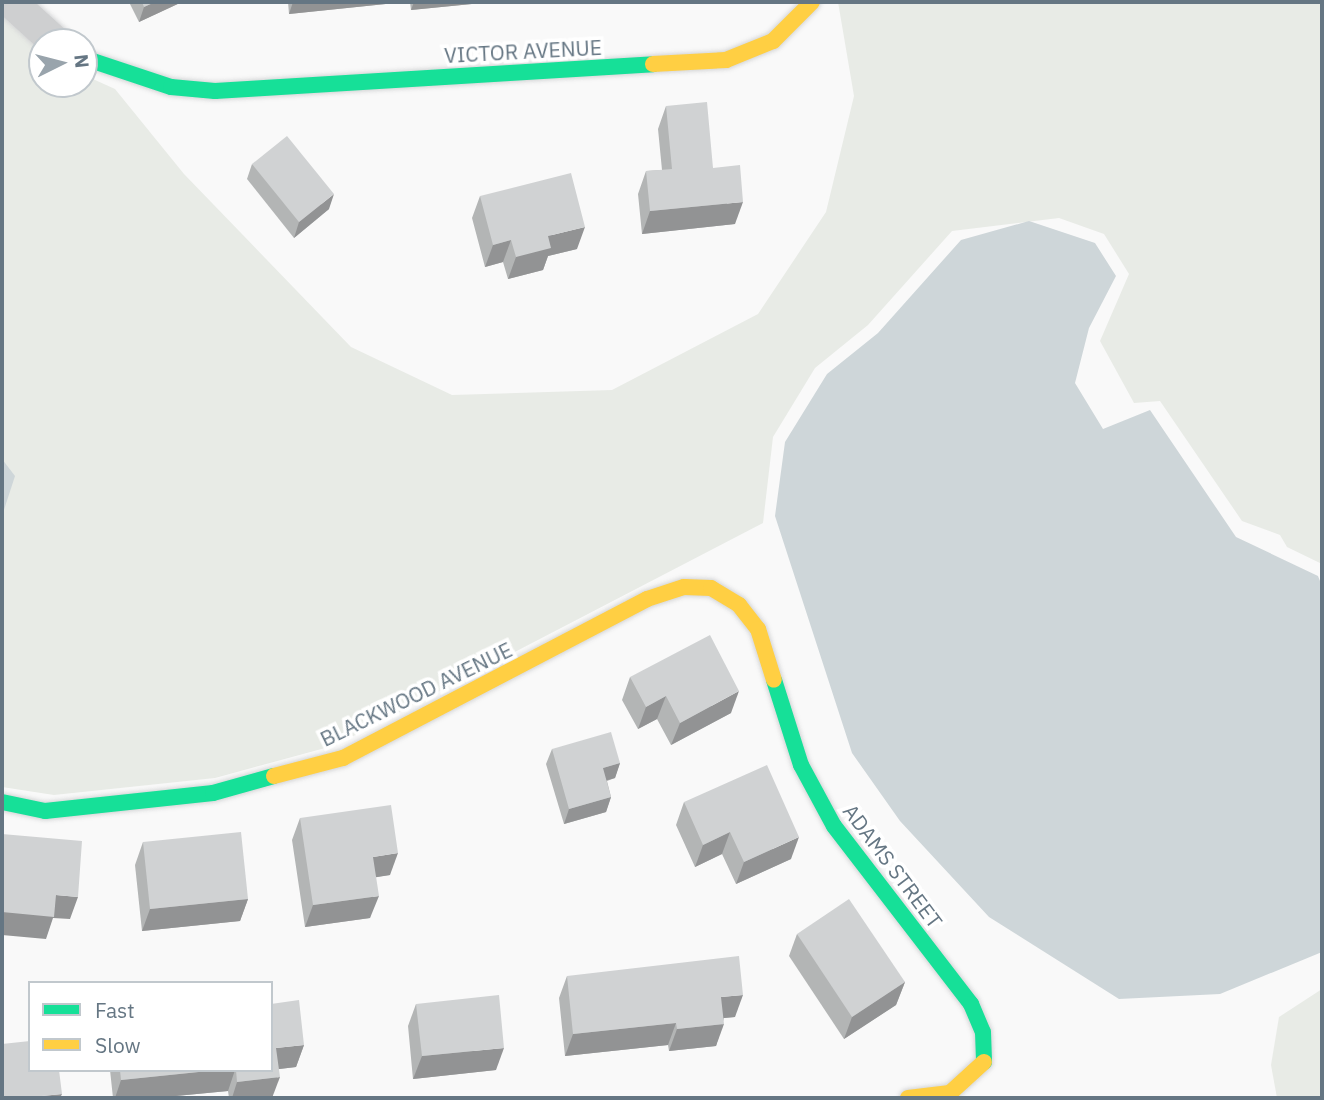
<!DOCTYPE html>
<style>
body{margin:0}
#map{position:relative;width:1324px;height:1100px;overflow:hidden;background:#f9f9f9;font-family:"IBM Plex Sans",sans-serif}
div>[style]{position:absolute}
[style*='--x']{left:calc(var(--x)*1px);top:calc(var(--y)*1px);width:calc(var(--w)*1px);rotate:calc(var(--a)*1deg)}
.green>*{inset:0;background:#e8ebe6}
.water>*{inset:0;background:#ced6d9}
.roads{filter:drop-shadow(0 0 2px #d5d6d7) drop-shadow(0 0 2px #d5d6d7)}
.street>*{height:32px;margin:-16px;padding:0 16px;transform-origin:16px;border-radius:16px;background:#cecfd0}
.fast>*{height:16px;margin:-8px;padding:0 8px;transform-origin:8px;border-radius:8px;background:#16e098}
.slow>*{height:16px;margin:-8px;padding:0 8px;transform-origin:8px;border-radius:8px;background:#ffcf43}
.wall>*{inset:0;background:#b3b5b5}
.shaded-wall>*{inset:0;background:#929394}
.building>*{inset:0;background:#d0d2d3}
span{translate:-50% -50%;white-space:nowrap;text-align:center;line-height:1.15;-webkit-text-stroke:7px #fff;paint-order:stroke}
.street-label{font-size:21px;color:#657683}
.frame{position:absolute;inset:0;border:4px solid #657683;pointer-events:none}
.legend{position:absolute;left:28px;top:981px;width:245px;height:91px;box-sizing:border-box;background:#fff;border:2px solid #c1c8cd;margin:0;padding:9px 12px;list-style:none;font-size:21px;color:#657683}
.legend li{display:flex;align-items:center;gap:14px;height:35px}
.legend b{width:35px;border:2px solid #c1c8cd}
.north{position:absolute;left:28px;top:28px;width:70px;height:70px;box-sizing:border-box;background:#fff;border:2px solid #c1c8cd;border-radius:50%;rotate:84deg;font-size:19px;font-weight:700;line-height:28px;text-align:center;color:#657683}
.north::after{content:'';display:block;margin:auto;width:24px;height:32px;background:#99a4ac;clip-path:polygon(50% 0,100% 100%,50% 72%,0 100%)}
</style>
<div id="map">
<div class="green">
<div style="clip-path:polygon(838px 2px,1322px 2px,1322px 564px,1287px 547px,1280px 535px,1242px 521px,1160px 401px,1134px 403px,1100px 341px,1129px 274px,1104px 234px,1059px 218px,952px 231px,868px 325px,815px 368px,773px 437px,763px 523px,336px 745px,215px 778px,54px 795px,2px 787px,2px 15px,42px 51px,42px 84px,84px 84px,84px 75px,115px 89px,184px 174px,351px 347px,452px 395px,612px 390px,758px 314px,826px 212px,854px 96px)"></div>
<div style="clip-path:polygon(1322px 989px,1322px 1098px,1277px 1098px,1271px 1065px,1279px 1017px)"></div>
</div>
<div class="water">
<div style="clip-path:polygon(1029px 221px,1095px 243px,1116px 276px,1089px 328px,1075px 383px,1103px 429px,1150px 410px,1236px 537px,1318px 576px,1322px 586px,1322px 952px,1220px 994px,1119px 999px,989px 917px,900px 821px,852px 753px,775px 516px,785px 442px,827px 374px,878px 333px,961px 240px)"></div>
<div style="clip-path:polygon(2px 459px,15px 476px,2px 516px)"></div>
</div>
<div class="roads">
<div class="street">
<div style="--x:11;--y:2;--w:59;--a:42.3"></div>
</div>
<div class="fast">
<div style="--x:84;--y:58;--w:92;--a:18.4"></div>
<div style="--x:171;--y:87;--w:44;--a:5.2"></div>
<div style="--x:215;--y:91;--w:439;--a:-3.5"></div>
<div style="--x:774;--y:680;--w:89;--a:72.4"></div>
<div style="--x:801;--y:765;--w:69;--a:61.6"></div>
<div style="--x:834;--y:826;--w:225;--a:52.4"></div>
<div style="--x:971;--y:1004;--w:30;--a:67"></div>
<div style="--x:983;--y:1032;--w:30;--a:88"></div>
<div style="--x:2;--y:802;--w:44;--a:11.8"></div>
<div style="--x:45;--y:811;--w:169;--a:-6.1"></div>
<div style="--x:213;--y:793;--w:63;--a:-15.6"></div>
</div>
<div class="slow">
<div style="--x:653;--y:64;--w:73;--a:-3.1"></div>
<div style="--x:726;--y:60;--w:51;--a:-22"></div>
<div style="--x:773;--y:41;--w:55;--a:-45"></div>
<div style="--x:274;--y:776;--w:71;--a:-14.6"></div>
<div style="--x:343;--y:758;--w:343;--a:-27.6"></div>
<div style="--x:647;--y:599;--w:39;--a:-18"></div>
<div style="--x:684;--y:587;--w:27;--a:2"></div>
<div style="--x:711;--y:588;--w:33;--a:31"></div>
<div style="--x:739;--y:605;--w:31;--a:52"></div>
<div style="--x:758;--y:629;--w:53;--a:72.6"></div>
<div style="--x:908;--y:1098;--w:42;--a:-6.8"></div>
<div style="--x:950;--y:1093;--w:46;--a:-42.4"></div>
</div>
</div>
<div class="wall">
<div style="clip-path:polygon(129px 2px,182px 2px,139px 22px)"></div>
<div style="clip-path:polygon(288px 2px,405px 2px,289px 14px)"></div>
<div style="clip-path:polygon(410px 2px,492px 2px,411px 10px)"></div>
<div style="clip-path:polygon(666px 106px,713px 168px,735px 224px,642px 234px,638px 194px,646px 171px,662px 170px,658px 129px)"></div>
<div style="clip-path:polygon(252px 164px,329px 209px,294px 238px,247px 179px)"></div>
<div style="clip-path:polygon(480px 196px,577px 249px,548px 256px,543px 270px,508px 279px,503px 262px,485px 267px,472px 218px)"></div>
<div style="clip-path:polygon(630px 677px,731px 713px,671px 745px,657px 719px,638px 729px,622px 700px)"></div>
<div style="clip-path:polygon(552px 749px,620px 763px,615px 778px,607px 781px,611px 797px,606px 812px,564px 824px,546px 764px)"></div>
<div style="clip-path:polygon(684px 802px,791px 859px,736px 884px,722px 854px,695px 867px,676px 825px)"></div>
<div style="clip-path:polygon(300px 818px,390px 875px,376px 877px,370px 918px,305px 927px,292px 840px)"></div>
<div style="clip-path:polygon(143px 842px,248px 899px,240px 921px,142px 931px,135px 865px)"></div>
<div style="clip-path:polygon(797px 934px,905px 982px,896px 1005px,844px 1039px,789px 956px)"></div>
<div style="clip-path:polygon(567px 976px,735px 1017px,724px 1018px,716px 1046px,669px 1051px,668px 1045px,565px 1056px,559px 998px)"></div>
<div style="clip-path:polygon(416px 1004px,496px 1070px,413px 1079px,408px 1026px)"></div>
<div style="clip-path:polygon(304px 1045px,296px 1067px,279px 1069px,272px 1098px,229px 1098px,228px 1091px,155px 1098px,113px 1098px,110px 1070px,271px 1070px)"></div>
</div>
<div class="shaded-wall">
<div style="clip-path:polygon(155px 2px,182px 2px,139px 22px,144px 7px)"></div>
<div style="clip-path:polygon(293px 2px,405px 2px,289px 14px)"></div>
<div style="clip-path:polygon(414px 2px,492px 2px,411px 10px)"></div>
<div style="clip-path:polygon(334px 194px,329px 209px,294px 238px,299px 222px)"></div>
<div style="clip-path:polygon(743px 202px,735px 224px,642px 234px,650px 211px)"></div>
<div style="clip-path:polygon(585px 227px,577px 249px,548px 256px,543px 270px,508px 279px,516px 257px,548px 236px)"></div>
<div style="clip-path:polygon(511px 240px,503px 262px,485px 267px,493px 245px)"></div>
<div style="clip-path:polygon(739px 691px,731px 713px,671px 745px,680px 723px)"></div>
<div style="clip-path:polygon(666px 696px,657px 719px,638px 729px,646px 707px)"></div>
<div style="clip-path:polygon(620px 763px,615px 778px,597px 783px,603px 768px)"></div>
<div style="clip-path:polygon(611px 797px,606px 812px,564px 824px,569px 809px)"></div>
<div style="clip-path:polygon(730px 832px,722px 854px,695px 867px,703px 845px)"></div>
<div style="clip-path:polygon(799px 837px,791px 859px,736px 884px,744px 862px)"></div>
<div style="clip-path:polygon(398px 853px,390px 875px,365px 879px,373px 857px)"></div>
<div style="clip-path:polygon(56px 895px,78px 897px,70px 919px,53px 918px,46px 939px,2px 935px,2px 912px)"></div>
<div style="clip-path:polygon(379px 896px,370px 918px,305px 927px,313px 905px)"></div>
<div style="clip-path:polygon(248px 899px,240px 921px,142px 931px,150px 909px)"></div>
<div style="clip-path:polygon(905px 982px,896px 1005px,844px 1039px,852px 1017px)"></div>
<div style="clip-path:polygon(743px 995px,735px 1017px,713px 1019px,721px 997px)"></div>
<div style="clip-path:polygon(676px 1023px,668px 1045px,565px 1056px,573px 1034px)"></div>
<div style="clip-path:polygon(724px 1024px,716px 1046px,669px 1051px,677px 1029px)"></div>
<div style="clip-path:polygon(304px 1045px,296px 1067px,271px 1070px,276px 1048px)"></div>
<div style="clip-path:polygon(504px 1048px,496px 1070px,413px 1079px,422px 1056px)"></div>
<div style="clip-path:polygon(218px 1070px,235px 1070px,228px 1091px,155px 1098px,115px 1098px,121px 1080px)"></div>
<div style="clip-path:polygon(280px 1077px,272px 1098px,232px 1098px,237px 1082px)"></div>
<div style="clip-path:polygon(62px 1094px,60px 1098px,22px 1098px)"></div>
</div>
<div class="building">
<div style="clip-path:polygon(142px 2px,155px 2px,144px 7px)"></div>
<div style="clip-path:polygon(707px 102px,713px 168px,740px 165px,743px 202px,650px 211px,646px 171px,672px 169px,666px 106px)"></div>
<div style="clip-path:polygon(287px 136px,334px 194px,299px 222px,252px 164px)"></div>
<div style="clip-path:polygon(571px 173px,585px 227px,548px 236px,551px 248px,516px 257px,511px 240px,493px 245px,480px 196px)"></div>
<div style="clip-path:polygon(710px 635px,739px 691px,680px 723px,666px 696px,646px 707px,630px 677px)"></div>
<div style="clip-path:polygon(611px 732px,620px 763px,603px 768px,611px 797px,569px 809px,552px 749px)"></div>
<div style="clip-path:polygon(767px 765px,799px 837px,744px 862px,730px 832px,703px 845px,684px 802px)"></div>
<div style="clip-path:polygon(391px 805px,398px 853px,373px 857px,379px 896px,313px 905px,300px 818px)"></div>
<div style="clip-path:polygon(241px 832px,248px 899px,150px 909px,143px 842px)"></div>
<div style="clip-path:polygon(2px 834px,82px 841px,78px 897px,56px 895px,54px 917px,2px 912px)"></div>
<div style="clip-path:polygon(849px 899px,905px 982px,852px 1017px,797px 934px)"></div>
<div style="clip-path:polygon(739px 956px,743px 995px,721px 997px,724px 1024px,677px 1029px,676px 1023px,573px 1034px,567px 976px)"></div>
<div style="clip-path:polygon(499px 995px,504px 1048px,422px 1056px,416px 1004px)"></div>
<div style="clip-path:polygon(299px 1000px,304px 1045px,276px 1048px,280px 1077px,237px 1082px,236px 1070px,271px 1070px,271px 1004px)"></div>
<div style="clip-path:polygon(30px 1041px,30px 1070px,59px 1070px,62px 1094px,22px 1098px,2px 1098px,2px 1044px)"></div>
<div style="clip-path:polygon(120px 1070px,218px 1070px,121px 1080px)"></div>
</div>
<div class="street-label">
<span style="left:523px;top:51px;rotate:-3deg">VICTOR AVENUE</span>
<span style="left:416px;top:694px;rotate:-26deg">BLACKWOOD AVENUE</span>
<span style="left:893px;top:866px;rotate:53deg">ADAMS STREET</span>
</div>
<div class="frame"></div>
<ul class="legend">
<li><b style="height:9px;background:#16e098"></b>Fast</li>
<li><b style="height:9px;background:#ffcf43"></b>Slow</li>
</ul>
<div class="north">N</div>
</div>
